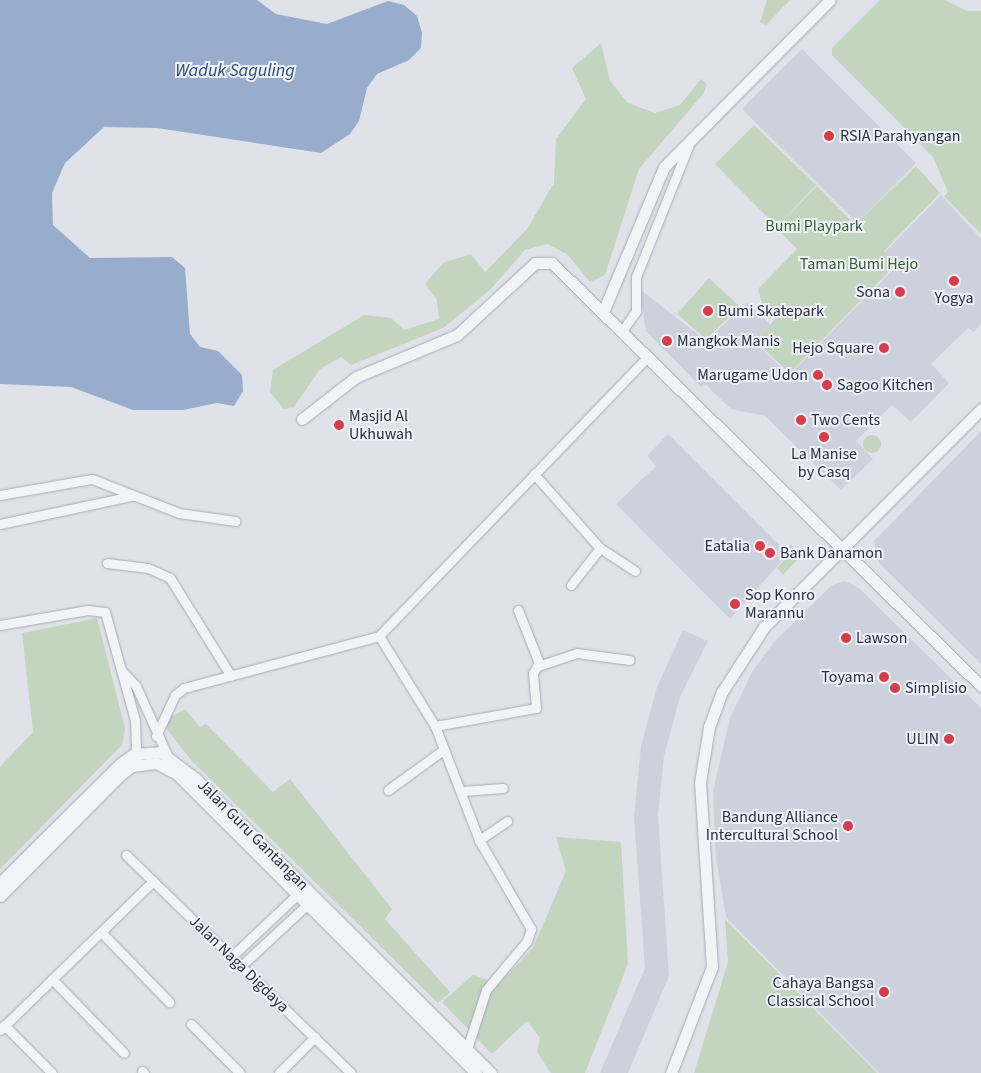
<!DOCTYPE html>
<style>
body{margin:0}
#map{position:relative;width:981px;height:1073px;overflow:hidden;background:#dfe2e9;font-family:"Source Sans 3",sans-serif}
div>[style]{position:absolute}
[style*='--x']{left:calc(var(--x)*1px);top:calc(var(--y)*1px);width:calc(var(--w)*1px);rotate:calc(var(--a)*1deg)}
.built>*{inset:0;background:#cdd1db}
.green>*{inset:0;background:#c3d4bf}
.round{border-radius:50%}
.water>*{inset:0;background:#97adcb}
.roads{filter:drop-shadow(0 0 1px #a4a9b3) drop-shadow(0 0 1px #a4a9b3)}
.minor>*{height:9px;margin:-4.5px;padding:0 4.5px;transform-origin:4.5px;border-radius:4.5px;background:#f2f3f7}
.tertiary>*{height:11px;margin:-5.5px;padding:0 5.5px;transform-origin:5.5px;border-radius:5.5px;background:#f2f3f7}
.dots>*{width:14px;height:14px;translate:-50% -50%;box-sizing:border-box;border:2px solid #eef1f6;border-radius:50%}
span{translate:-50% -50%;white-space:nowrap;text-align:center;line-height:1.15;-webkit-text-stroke:4px #eef1f6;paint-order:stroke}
.poi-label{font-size:16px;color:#272f41}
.left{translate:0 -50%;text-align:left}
.right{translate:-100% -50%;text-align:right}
.park-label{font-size:16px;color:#385e33}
.street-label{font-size:16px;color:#272f41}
.water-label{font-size:18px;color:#2e4a77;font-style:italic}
</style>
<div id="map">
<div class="built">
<div style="clip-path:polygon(802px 49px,916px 163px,857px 223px,742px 109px)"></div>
<div style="clip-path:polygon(941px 195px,981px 239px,981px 324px,974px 332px,968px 328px,931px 364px,949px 383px,911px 422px,892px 405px,856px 441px,873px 459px,841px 490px,765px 416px,731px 409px,706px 385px,701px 387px,646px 331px,640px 289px,706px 341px,747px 303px,772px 326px,755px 343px,789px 375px,898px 265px,885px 252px)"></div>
<div style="clip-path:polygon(981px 431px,981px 664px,879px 563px,874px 541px)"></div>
<div style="clip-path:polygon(668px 434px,788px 554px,730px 619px,616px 504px,656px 466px,647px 456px)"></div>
<div style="clip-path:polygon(845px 581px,860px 589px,981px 708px,981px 1073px,879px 1073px,726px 917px,716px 859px,713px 791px,730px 718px,752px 672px,774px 642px,832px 585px)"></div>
<div style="clip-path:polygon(683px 630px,708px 641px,680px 697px,664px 756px,658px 815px,669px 976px,628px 1073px,600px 1073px,645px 968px,634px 817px,641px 746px,657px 687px)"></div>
</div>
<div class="green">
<div style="clip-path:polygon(767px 0,790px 0,766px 25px,760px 22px)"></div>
<div style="clip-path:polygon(880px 0,945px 0,967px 11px,981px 11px,981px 234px,944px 196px,948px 192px,933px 157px,832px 55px,832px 48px)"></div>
<div style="clip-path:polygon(601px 43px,610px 81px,628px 103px,655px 113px,680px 105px,701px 79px,707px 84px,703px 94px,639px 169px,605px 275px,590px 282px,567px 254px,547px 244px,525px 250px,490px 290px,443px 328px,351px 365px,341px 357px,320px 369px,294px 407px,284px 409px,270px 392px,273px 370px,364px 315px,391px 318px,404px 330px,439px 319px,437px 300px,425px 284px,443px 263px,471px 254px,485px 272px,527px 229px,554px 183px,556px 139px,586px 99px,572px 68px)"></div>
<div style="clip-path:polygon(754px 125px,816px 185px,777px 227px,715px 164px)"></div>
<div style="clip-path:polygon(916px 166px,940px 193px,884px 251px,896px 264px,790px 373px,757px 343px,776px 317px,764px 310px,758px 289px,797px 249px,776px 228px,817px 186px,855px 225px)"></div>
<div style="clip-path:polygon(709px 278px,740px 307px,706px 339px,677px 314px)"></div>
<div class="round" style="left:863px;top:435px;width:18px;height:18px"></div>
<div style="clip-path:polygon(791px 544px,798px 559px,783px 575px,777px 568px,789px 555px,786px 550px)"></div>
<div style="clip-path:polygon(97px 618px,125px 728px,122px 745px,0 869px,0 767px,33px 732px,22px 633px)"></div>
<div style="clip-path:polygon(185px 709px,200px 727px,206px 724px,273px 792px,290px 779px,392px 909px,385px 919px,450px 992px,438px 1003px,191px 760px,166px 728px,169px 718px)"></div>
<div style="clip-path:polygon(556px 837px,621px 842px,628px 964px,585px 1073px,551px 1073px,537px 1052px,540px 1038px,527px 1021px,492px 1054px,442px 1002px,473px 975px,499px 984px,533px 948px,566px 871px)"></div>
<div style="clip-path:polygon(725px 919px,877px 1073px,694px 1073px,728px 962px)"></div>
</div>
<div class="water">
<div style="clip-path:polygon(0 0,257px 0,276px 14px,327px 24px,388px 1px,404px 5px,417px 16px,422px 33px,421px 48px,409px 60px,377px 74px,367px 88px,359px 121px,350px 134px,321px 153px,157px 128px,104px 127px,65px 163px,52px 193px,53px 225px,90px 258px,172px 257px,185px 268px,190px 334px,200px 347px,218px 351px,242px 375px,243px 391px,234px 406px,217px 403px,183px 410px,133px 410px,71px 387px,0 384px)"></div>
</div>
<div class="roads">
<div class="minor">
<div style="--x:622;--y:331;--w:24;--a:-55"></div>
<div style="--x:636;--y:311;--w:34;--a:-90"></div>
<div style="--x:636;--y:277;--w:145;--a:-68.2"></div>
<div style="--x:534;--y:474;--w:99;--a:48.3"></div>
<div style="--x:600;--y:548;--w:42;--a:33.3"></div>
<div style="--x:0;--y:495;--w:93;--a:-9.9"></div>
<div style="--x:92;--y:479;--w:93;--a:21.3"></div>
<div style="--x:179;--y:513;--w:57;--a:8.1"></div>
<div style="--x:0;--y:524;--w:135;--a:-12"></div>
<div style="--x:107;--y:563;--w:41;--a:7"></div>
<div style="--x:148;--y:568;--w:24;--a:24"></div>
<div style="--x:170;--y:578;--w:115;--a:58.1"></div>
<div style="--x:571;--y:585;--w:47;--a:-51.9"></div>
<div style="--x:0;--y:625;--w:89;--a:-9.7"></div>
<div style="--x:88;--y:610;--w:17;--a:7"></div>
<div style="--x:105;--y:612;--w:112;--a:74.5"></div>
<div style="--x:135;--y:720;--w:38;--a:88"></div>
<div style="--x:538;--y:666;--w:41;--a:-18.4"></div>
<div style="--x:577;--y:653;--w:53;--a:7.5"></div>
<div style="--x:123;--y:672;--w:19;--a:47"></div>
<div style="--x:136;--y:686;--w:78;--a:65.7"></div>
<div style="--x:435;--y:726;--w:103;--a:-10.1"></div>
<div style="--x:536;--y:708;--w:35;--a:-95"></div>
<div style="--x:533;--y:673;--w:12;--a:-59"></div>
<div style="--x:539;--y:663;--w:57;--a:-111.6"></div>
<div style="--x:156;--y:736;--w:45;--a:-65.1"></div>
<div style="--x:175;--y:695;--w:11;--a:-38"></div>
<div style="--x:184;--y:688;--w:202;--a:-14.9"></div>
<div style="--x:388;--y:790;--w:68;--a:-36"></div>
<div style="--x:462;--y:791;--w:41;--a:-4.2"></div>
<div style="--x:479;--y:840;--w:34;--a:-34"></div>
<div style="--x:126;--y:855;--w:313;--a:44.1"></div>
<div style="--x:101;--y:932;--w:98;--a:45.8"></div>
<div style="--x:231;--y:957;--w:98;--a:-43.3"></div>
<div style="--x:241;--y:966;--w:97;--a:-42.9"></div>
<div style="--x:52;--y:979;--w:103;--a:45.8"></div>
<div style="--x:191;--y:1024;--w:69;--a:45"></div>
<div style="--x:4;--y:1025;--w:68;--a:45"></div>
<div style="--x:0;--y:1030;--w:214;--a:-44.2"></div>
<div style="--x:467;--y:1049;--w:62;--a:-72.1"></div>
<div style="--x:486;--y:990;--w:64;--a:-50.1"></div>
<div style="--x:527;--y:941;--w:13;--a:-72"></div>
<div style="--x:531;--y:929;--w:103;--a:-120.3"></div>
<div style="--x:479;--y:840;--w:122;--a:-111.1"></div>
<div style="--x:435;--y:726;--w:106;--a:-121.9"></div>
<div style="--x:379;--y:636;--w:388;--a:-46.1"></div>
<div style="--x:142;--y:1071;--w:3;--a:45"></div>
<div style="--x:279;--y:1073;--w:51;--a:-45"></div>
</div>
<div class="tertiary">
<div style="--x:603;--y:312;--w:157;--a:-67.2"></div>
<div style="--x:664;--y:167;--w:235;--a:-45.2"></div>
<div style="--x:302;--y:419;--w:68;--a:-37.9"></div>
<div style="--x:356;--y:377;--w:109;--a:-22.6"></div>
<div style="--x:457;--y:335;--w:106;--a:-42.7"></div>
<div style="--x:535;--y:263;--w:17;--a:0"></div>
<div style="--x:552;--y:263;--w:602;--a:44.6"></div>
<div style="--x:0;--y:883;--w:170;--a:-44.8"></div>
<div style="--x:121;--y:763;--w:16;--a:-35"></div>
<div style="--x:134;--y:754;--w:26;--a:-4"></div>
<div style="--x:160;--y:752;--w:44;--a:36.6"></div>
<div style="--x:195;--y:778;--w:418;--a:44.9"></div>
<div style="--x:0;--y:896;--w:169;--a:-45.2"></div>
<div style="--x:119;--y:776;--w:16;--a:-38"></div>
<div style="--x:132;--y:766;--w:24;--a:-7"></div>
<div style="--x:156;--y:763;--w:24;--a:28"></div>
<div style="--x:177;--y:774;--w:423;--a:45"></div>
<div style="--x:671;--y:1073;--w:114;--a:-68.9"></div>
<div style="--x:712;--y:967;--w:184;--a:-93.7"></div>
<div style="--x:700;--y:783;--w:57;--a:-80.9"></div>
<div style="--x:709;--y:727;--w:37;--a:-70"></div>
<div style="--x:722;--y:692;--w:77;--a:-57.1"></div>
<div style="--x:764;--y:627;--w:308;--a:-45.1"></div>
</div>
</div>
<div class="dots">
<div style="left:829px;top:136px;background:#d63c49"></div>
<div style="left:954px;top:281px;background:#d63c49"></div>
<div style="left:900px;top:292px;background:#d63c49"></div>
<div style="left:708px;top:311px;background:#d63c49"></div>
<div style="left:667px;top:341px;background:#d63c49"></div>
<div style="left:884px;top:348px;background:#d63c49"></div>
<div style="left:818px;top:375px;background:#d63c49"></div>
<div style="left:827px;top:385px;background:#d63c49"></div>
<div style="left:801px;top:420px;background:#d63c49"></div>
<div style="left:339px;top:425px;background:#d63c49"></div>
<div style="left:824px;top:437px;background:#d63c49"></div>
<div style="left:760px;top:546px;background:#d63c49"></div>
<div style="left:770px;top:553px;background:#d63c49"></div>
<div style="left:735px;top:604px;background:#d63c49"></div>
<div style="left:846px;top:638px;background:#d63c49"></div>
<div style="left:884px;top:677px;background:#d63c49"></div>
<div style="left:895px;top:688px;background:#d63c49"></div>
<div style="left:949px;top:739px;background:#d63c49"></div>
<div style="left:848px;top:826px;background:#d63c49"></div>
<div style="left:884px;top:992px;background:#d63c49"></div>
</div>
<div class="poi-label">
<span class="left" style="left:840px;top:136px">RSIA Parahyangan</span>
<span class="right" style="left:890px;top:292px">Sona</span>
<span style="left:954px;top:298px">Yogya</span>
<span class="left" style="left:718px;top:311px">Bumi Skatepark</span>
<span class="left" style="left:677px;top:341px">Mangkok Manis</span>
<span class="right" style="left:874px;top:348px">Hejo Square</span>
<span class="right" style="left:808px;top:375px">Marugame Udon</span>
<span class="left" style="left:837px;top:385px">Sagoo Kitchen</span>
<span class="left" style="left:349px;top:425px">Masjid Al<br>Ukhuwah</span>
<span class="left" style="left:811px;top:420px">Two Cents</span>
<span style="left:824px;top:463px">La Manise<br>by Casq</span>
<span class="right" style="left:750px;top:546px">Eatalia</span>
<span class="left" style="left:780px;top:553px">Bank Danamon</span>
<span class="left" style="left:745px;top:604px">Sop Konro<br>Marannu</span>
<span class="left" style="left:856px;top:638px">Lawson</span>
<span class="right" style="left:874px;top:677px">Toyama</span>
<span class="left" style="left:905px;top:688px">Simplisio</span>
<span class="right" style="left:939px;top:739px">ULIN</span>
<span class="right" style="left:838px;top:826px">Bandung Alliance<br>Intercultural School</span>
<span class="right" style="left:874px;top:992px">Cahaya Bangsa<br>Classical School</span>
</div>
<div class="park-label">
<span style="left:814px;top:226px">Bumi Playpark</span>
<span style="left:859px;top:264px">Taman Bumi Hejo</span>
</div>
<div class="street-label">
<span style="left:253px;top:835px;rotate:45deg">Jalan Guru Gantangan</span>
<span style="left:239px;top:964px;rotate:44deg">Jalan Naga Digdaya</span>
</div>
<div class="water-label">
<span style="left:235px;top:71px">Waduk Saguling</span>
</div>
</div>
